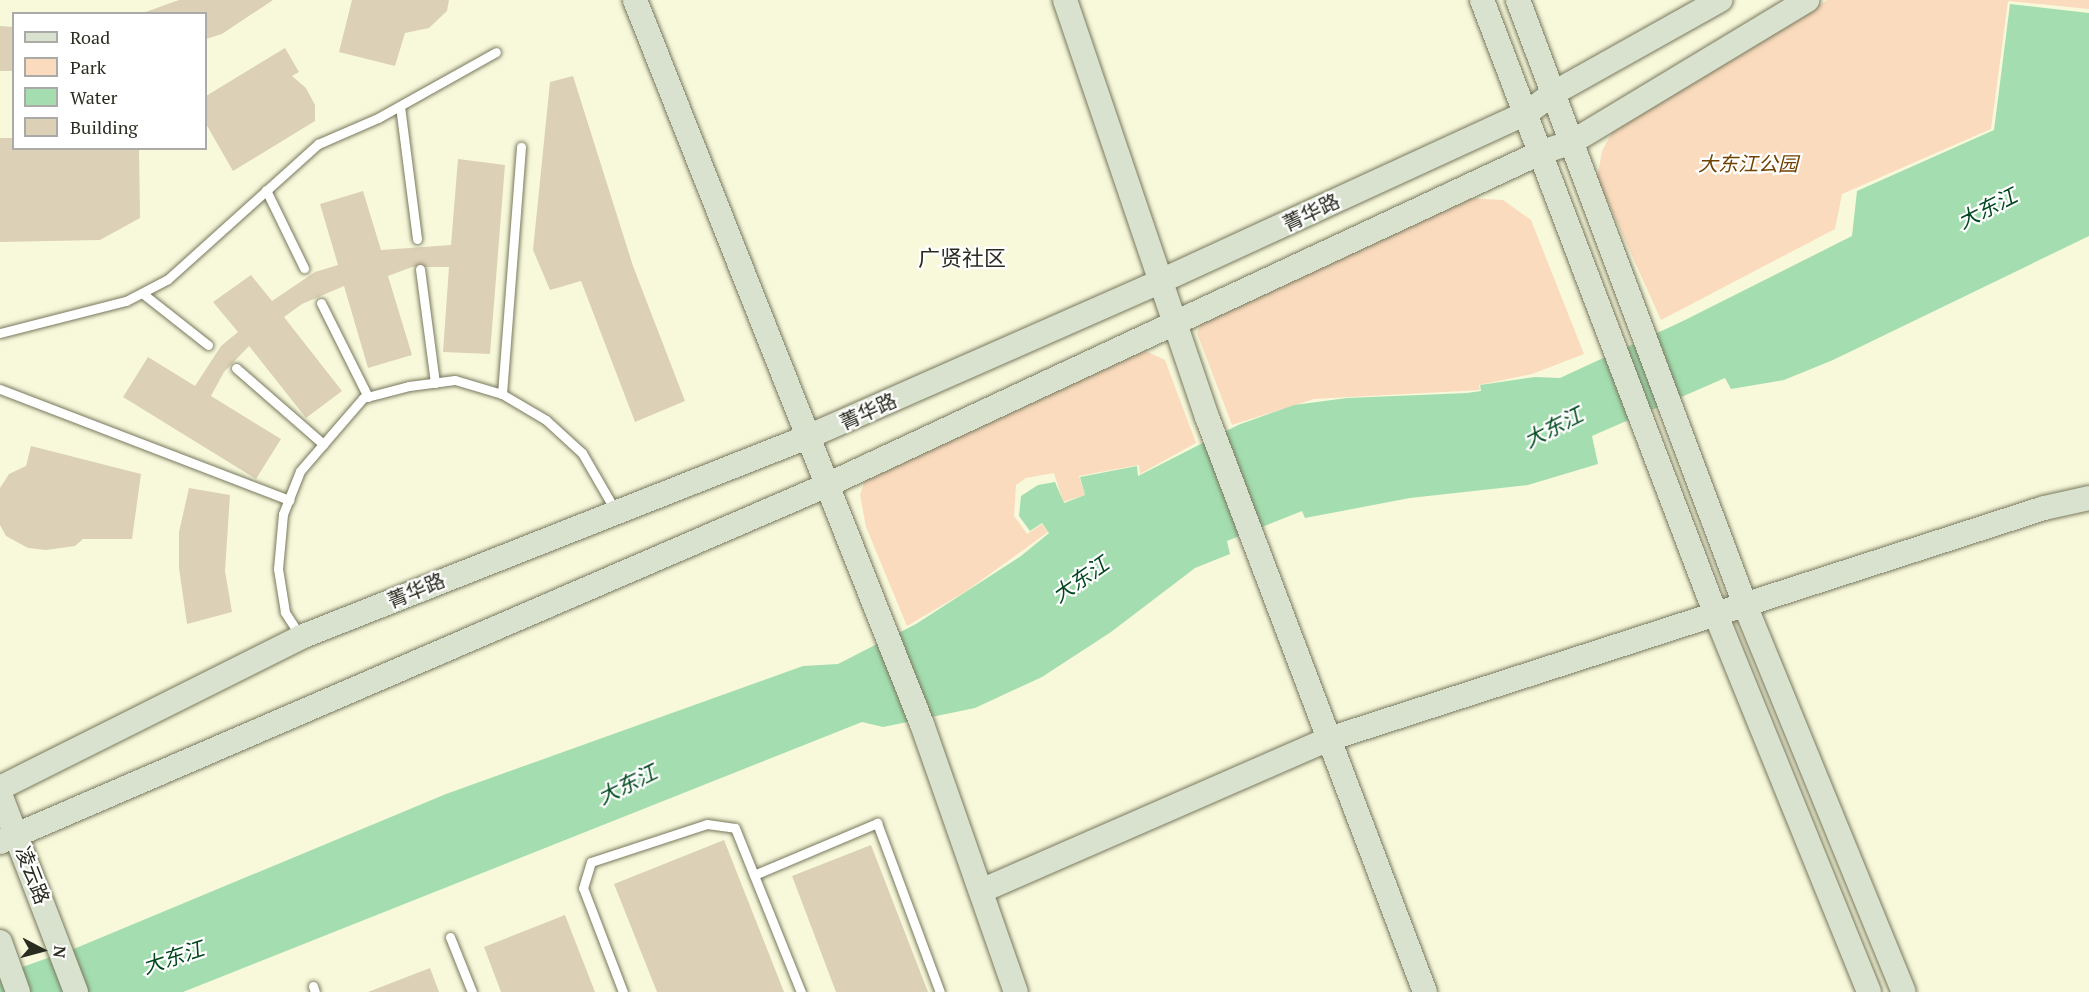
<!DOCTYPE html>
<meta charset="utf-8">
<style>
body{margin:0}
#map{position:relative;width:2089px;height:992px;overflow:hidden;background:#f8f9db;font-family:"PT Serif","Noto Sans SC",serif}
div>[style]{position:absolute}
[style*='--x']{left:calc(var(--x)*1px);top:calc(var(--y)*1px);width:calc(var(--w)*1px);rotate:calc(var(--a)*1deg)}
.green>*{inset:0;background:#fadbbd}
.water>*{inset:0;background:#a4deb0}
.building>*{inset:0;background:#dcd1b6}
.roads{filter:drop-shadow(0 0 2px #78785e) drop-shadow(0 0 2px #78785e)}
.lane>*{height:9px;margin:-4.5px;padding:0 4.5px;transform-origin:4.5px;border-radius:4.5px;background:#fff}
.secondary>*{height:24px;margin:-12px;padding:0 12px;transform-origin:12px;border-radius:12px;background:#d9e2ce}
span{translate:-50% -50%;white-space:nowrap;text-align:center;line-height:1.15;-webkit-text-stroke:4.5px #fff;paint-order:stroke}
.park-label{font-size:20px;color:#704200;font-style:italic}
.street-label{font-size:20px;color:#2b2c21}
.water-label{font-size:21px;color:#01481e;font-style:italic}
.quarter-label{font-size:22px;color:#2b2c21}
.legend{position:absolute;left:12px;top:12px;width:195px;height:138px;box-sizing:border-box;background:#fff;border:2px solid #aaaba6;margin:0;padding:8px 10px;list-style:none;font-size:18px;color:#2b2c21}
.legend li{display:flex;align-items:center;gap:12px;height:30px}
.legend b{width:30px;border:2px solid #aaaba6}
.north{position:absolute;left:12px;top:920px;width:60px;height:60px;-webkit-text-stroke:4px #fff;paint-order:stroke;rotate:96deg;font-size:16px;font-weight:700;line-height:24px;text-align:center;color:#2b2c21}
.north::after{content:'';display:block;margin:auto;width:21px;height:27px;background:#2b2c21;clip-path:polygon(50% 0,100% 100%,50% 72%,0 100%)}
</style>
<div id="map">
<div class="green">
<div style="clip-path:polygon(1827px 0,2089px 0,2089px 9px,2008px 1px,1991px 129px,1842px 194px,1835px 229px,1661px 320px,1597px 178px,1602px 151px,1614px 129px)"></div>
<div style="clip-path:polygon(1467px 198px,1503px 200px,1531px 220px,1584px 354px,1532px 374px,1479px 385px,1480px 390px,1314px 399px,1232px 425px,1197px 333px,1203px 319px)"></div>
<div style="clip-path:polygon(1146px 351px,1165px 360px,1196px 443px,1140px 474px,1139px 465px,1079px 476px,1085px 495px,1063px 502px,1054px 473px,1026px 478px,1016px 485px,1014px 516px,1027px 534px,1042px 524px,1048px 532px,965px 592px,907px 626px,866px 527px,860px 495px,867px 473px,1127px 352px)"></div>
</div>
<div class="water">
<div style="clip-path:polygon(2010px 4px,2089px 13px,2089px 236px,1833px 360px,1784px 380px,1731px 389px,1725px 378px,1592px 436px,1598px 464px,1528px 485px,1410px 498px,1305px 518px,1302px 511px,1227px 541px,1230px 554px,1195px 568px,1111px 632px,1042px 677px,975px 708px,883px 727px,862px 722px,183px 992px,0 992px,0 975px,76px 948px,446px 794px,803px 666px,838px 664px,916px 624px,1021px 556px,1049px 533px,1042px 523px,1030px 531px,1019px 516px,1021px 496px,1038px 485px,1055px 482px,1064px 503px,1085px 495px,1080px 477px,1137px 466px,1138px 476px,1238px 425px,1294px 405px,1347px 398px,1467px 393px,1481px 391px,1480px 385px,1535px 377px,1560px 378px,1683px 321px,1852px 236px,1857px 191px,1994px 130px)"></div>
</div>
<div class="building">
<div style="clip-path:polygon(179px 0,273px 0,222px 34px,206px 39px,206px 14px,140px 14px)"></div>
<div style="clip-path:polygon(352px 0,449px 0,447px 11px,429px 28px,405px 33px,395px 66px,339px 52px)"></div>
<div style="clip-path:polygon(0 26px,14px 27px,14px 71px,0 71px)"></div>
<div style="clip-path:polygon(285px 48px,299px 72px,292px 76px,306px 88px,315px 105px,315px 121px,233px 171px,206px 124px,206px 96px)"></div>
<div style="clip-path:polygon(573px 76px,633px 266px,685px 401px,635px 422px,581px 281px,550px 290px,533px 250px,550px 82px)"></div>
<div style="clip-path:polygon(0 138px,14px 138px,14px 148px,139px 148px,140px 218px,100px 240px,0 242px)"></div>
<div style="clip-path:polygon(458px 159px,505px 165px,490px 354px,443px 352px,449px 267px,412px 267px,388px 276px,412px 355px,368px 368px,344px 286px,302px 304px,284px 317px,342px 391px,306px 418px,249px 346px,224px 372px,211px 396px,281px 439px,256px 479px,123px 397px,148px 357px,195px 386px,221px 346px,238px 332px,213px 302px,251px 275px,272px 301px,315px 272px,338px 265px,320px 204px,363px 191px,381px 250px,451px 245px)"></div>
<div style="clip-path:polygon(31px 446px,141px 474px,132px 539px,83px 539px,75px 546px,46px 550px,28px 548px,6px 536px,0 525px,0 488px,9px 474px,26px 466px)"></div>
<div style="clip-path:polygon(189px 488px,230px 495px,225px 571px,232px 612px,187px 624px,179px 568px,179px 532px)"></div>
<div style="clip-path:polygon(724px 840px,784px 992px,657px 992px,614px 884px)"></div>
<div style="clip-path:polygon(871px 845px,928px 992px,836px 992px,792px 876px)"></div>
<div style="clip-path:polygon(565px 915px,595px 992px,501px 992px,484px 947px)"></div>
<div style="clip-path:polygon(430px 968px,439px 992px,368px 992px)"></div>
</div>
<div class="roads">
<div class="lane">
<div style="--x:400;--y:106;--w:134;--a:82.7"></div>
<div style="--x:266;--y:190;--w:87;--a:64"></div>
<div style="--x:420;--y:269;--w:115;--a:82.5"></div>
<div style="--x:142;--y:293;--w:84;--a:38.2"></div>
<div style="--x:321;--y:303;--w:105;--a:63.4"></div>
<div style="--x:0;--y:333;--w:130;--a:-14.3"></div>
<div style="--x:126;--y:301;--w:47;--a:-27.6"></div>
<div style="--x:168;--y:279;--w:202;--a:-42"></div>
<div style="--x:318;--y:144;--w:65;--a:-23.4"></div>
<div style="--x:378;--y:118;--w:135;--a:-29.2"></div>
<div style="--x:236;--y:368;--w:116;--a:41.1"></div>
<div style="--x:0;--y:389;--w:310;--a:21"></div>
<div style="--x:502;--y:394;--w:248;--a:-85.6"></div>
<div style="--x:301;--y:637;--w:30;--a:-123"></div>
<div style="--x:285;--y:612;--w:44;--a:-99.2"></div>
<div style="--x:278;--y:569;--w:55;--a:-84.8"></div>
<div style="--x:283;--y:514;--w:46;--a:-68.4"></div>
<div style="--x:300;--y:471;--w:96;--a:-49.2"></div>
<div style="--x:363;--y:398;--w:48;--a:-14.6"></div>
<div style="--x:409;--y:386;--w:46;--a:-7.4"></div>
<div style="--x:455;--y:380;--w:49;--a:16.6"></div>
<div style="--x:502;--y:394;--w:51;--a:30.6"></div>
<div style="--x:546;--y:420;--w:49;--a:42.5"></div>
<div style="--x:582;--y:453;--w:66;--a:59.9"></div>
<div style="--x:754;--y:875;--w:134;--a:-22.9"></div>
<div style="--x:877;--y:823;--w:180;--a:69.6"></div>
<div style="--x:450;--y:937;--w:59;--a:68.2"></div>
<div style="--x:313;--y:986;--w:6;--a:72"></div>
<div style="--x:623;--y:992;--w:111;--a:-111"></div>
<div style="--x:583;--y:888;--w:27;--a:-73"></div>
<div style="--x:591;--y:862;--w:122;--a:-18.1"></div>
<div style="--x:707;--y:824;--w:28;--a:8"></div>
<div style="--x:735;--y:828;--w:177;--a:68.1"></div>
</div>
<div class="secondary">
<div style="--x:635;--y:0;--w:779;--a:68.38"></div>
<div style="--x:922;--y:724;--w:284;--a:70.7"></div>
<div style="--x:1065;--y:0;--w:441;--a:71.2"></div>
<div style="--x:1207;--y:417;--w:615;--a:69.24"></div>
<div style="--x:1482;--y:0;--w:658;--a:69.17"></div>
<div style="--x:1716;--y:615;--w:407;--a:67.9"></div>
<div style="--x:1518;--y:0;--w:646;--a:69.43"></div>
<div style="--x:1745;--y:605;--w:418;--a:67.7"></div>
<div style="--x:0;--y:788;--w:337;--a:-26.6"></div>
<div style="--x:301;--y:637;--w:547;--a:-21.55"></div>
<div style="--x:810;--y:436;--w:384;--a:-23.8"></div>
<div style="--x:1161;--y:281;--w:403;--a:-24.7"></div>
<div style="--x:1527;--y:113;--w:31;--a:-37"></div>
<div style="--x:1552;--y:94;--w:193;--a:-29.2"></div>
<div style="--x:0;--y:794;--w:212;--a:69"></div>
<div style="--x:0;--y:842;--w:899;--a:-23.34"></div>
<div style="--x:825;--y:486;--w:791;--a:-24.98"></div>
<div style="--x:1542;--y:152;--w:32;--a:-18"></div>
<div style="--x:1572;--y:142;--w:275;--a:-31.1"></div>
<div style="--x:981;--y:891;--w:380;--a:-23.6"></div>
<div style="--x:1329;--y:739;--w:751;--a:-17.9"></div>
<div style="--x:2044;--y:508;--w:46;--a:-12.5"></div>
<div style="--x:0;--y:942;--w:53;--a:70.2"></div>
</div>
</div>
<div class="park-label">
<span style="left:1748px;top:163px">大东江公园</span>
</div>
<div class="street-label">
<span style="left:1311px;top:212px;rotate:-25deg">菁华路</span>
<span style="left:868px;top:411px;rotate:-24deg">菁华路</span>
<span style="left:416px;top:590px;rotate:-22deg">菁华路</span>
<span style="left:33px;top:875px;rotate:69deg">凌云路</span>
</div>
<div class="water-label">
<span style="left:1987px;top:208px;rotate:-27deg">大东江</span>
<span style="left:1553px;top:427px;rotate:-27deg">大东江</span>
<span style="left:1080px;top:579px;rotate:-35deg">大东江</span>
<span style="left:627px;top:784px;rotate:-26deg">大东江</span>
<span style="left:173px;top:957px;rotate:-18deg">大东江</span>
</div>
<div class="quarter-label">
<span style="left:962px;top:258px">广贤社区</span>
</div>
<ul class="legend">
<li><b style="height:8px;background:#d9e2ce"></b>Road</li>
<li><b style="height:16px;background:#fadbbd"></b>Park</li>
<li><b style="height:16px;background:#a4deb0"></b>Water</li>
<li><b style="height:16px;background:#dcd1b6"></b>Building</li>
</ul>
<div class="north">N</div>
</div>
